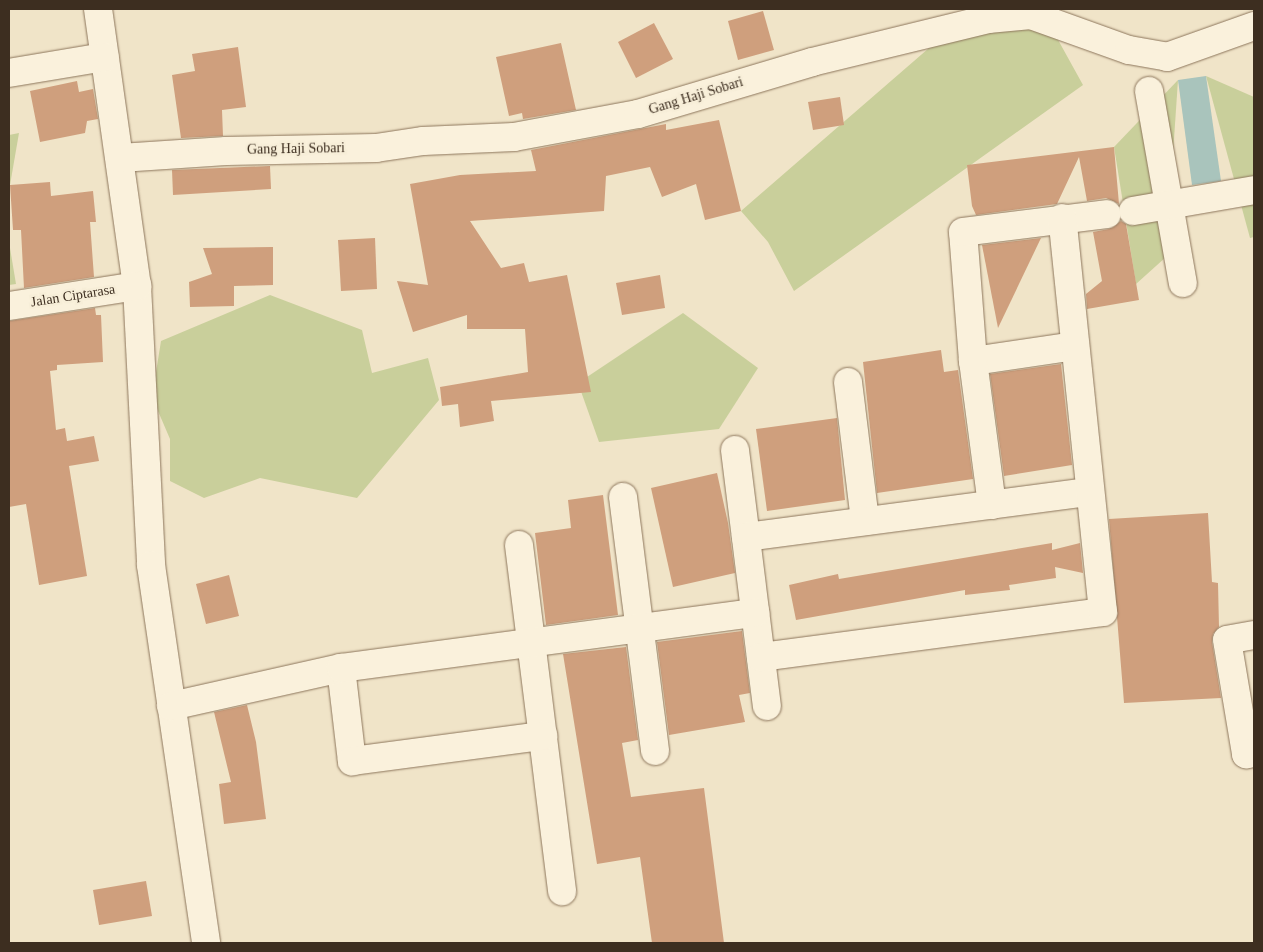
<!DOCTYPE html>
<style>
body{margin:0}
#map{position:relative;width:1263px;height:952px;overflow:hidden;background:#f0e4c8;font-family:Georgia,serif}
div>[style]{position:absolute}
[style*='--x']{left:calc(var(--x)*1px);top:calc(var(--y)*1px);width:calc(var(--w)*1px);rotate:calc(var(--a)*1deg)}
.green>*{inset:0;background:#c9cf9b}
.water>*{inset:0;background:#a9c4bc}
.building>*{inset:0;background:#cf9f7d}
.roads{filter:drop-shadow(0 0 1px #8d765c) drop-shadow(0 0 1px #8d765c)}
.minor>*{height:28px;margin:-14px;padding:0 14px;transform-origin:14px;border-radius:14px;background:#faf1dc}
span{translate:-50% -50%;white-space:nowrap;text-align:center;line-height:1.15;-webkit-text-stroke:5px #f7eed8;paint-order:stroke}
.street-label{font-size:14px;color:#3d2e20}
.frame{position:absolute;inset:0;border:10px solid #3d2e20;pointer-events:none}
</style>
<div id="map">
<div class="green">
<div style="clip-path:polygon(974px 9px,1041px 9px,1083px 85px,794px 291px,768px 242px,741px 211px)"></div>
<div style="clip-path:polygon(1206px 76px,1254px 97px,1254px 237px,1250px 238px)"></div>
<div style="clip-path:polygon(1178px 80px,1166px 257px,1136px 284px,1114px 147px)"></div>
<div style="clip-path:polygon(19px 133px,10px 185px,9px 185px,9px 135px)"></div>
<div style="clip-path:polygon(9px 242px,16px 284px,9px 285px)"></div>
<div style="clip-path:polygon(270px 295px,362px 330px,372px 373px,428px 358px,439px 400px,357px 498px,260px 478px,204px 498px,170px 481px,170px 439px,152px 397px,161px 341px)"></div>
<div style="clip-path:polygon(683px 313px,758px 368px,719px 429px,599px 442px,578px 383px)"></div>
</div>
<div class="water">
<div style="clip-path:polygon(1206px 76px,1221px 181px,1192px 185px,1178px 80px)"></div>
</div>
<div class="building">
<div style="clip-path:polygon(763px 11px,774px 50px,738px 60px,728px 21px)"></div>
<div style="clip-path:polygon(654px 23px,673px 59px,636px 78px,618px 42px)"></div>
<div style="clip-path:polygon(561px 43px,576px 110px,523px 119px,522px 113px,509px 116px,496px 57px)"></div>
<div style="clip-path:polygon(238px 47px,246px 107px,222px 110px,223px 136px,181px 138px,172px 75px,195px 71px,192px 54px)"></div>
<div style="clip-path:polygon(77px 81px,79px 92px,93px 89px,98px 119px,87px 121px,85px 133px,40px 142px,30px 91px)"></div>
<div style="clip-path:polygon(840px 97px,844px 125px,813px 130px,808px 102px)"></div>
<div style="clip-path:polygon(719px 120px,741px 211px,705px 220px,696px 184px,662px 197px,650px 167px,606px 176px,604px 211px,470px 221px,501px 268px,524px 263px,529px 282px,567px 275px,591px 392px,491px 401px,494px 421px,460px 427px,458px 404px,442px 406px,440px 387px,528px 372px,525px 329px,467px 329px,467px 315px,413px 332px,397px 281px,428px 285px,410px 184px,460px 175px,536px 171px,531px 150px,666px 124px,666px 130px)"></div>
<div style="clip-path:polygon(1114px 147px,1119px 204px,1106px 198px,1087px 201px,1079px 157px,1057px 204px,976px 215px,972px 206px,967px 165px)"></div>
<div style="clip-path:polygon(270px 166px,271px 189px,173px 195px,172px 170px)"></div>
<div style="clip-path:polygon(50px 182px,51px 196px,93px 191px,96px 222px,90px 222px,94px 277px,24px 288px,21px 230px,13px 230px,10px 185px)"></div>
<div style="clip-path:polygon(1121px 221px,1126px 224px,1139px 300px,1087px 309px,1086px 294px,1102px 281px,1093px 232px,1109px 229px)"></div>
<div style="clip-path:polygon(375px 238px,377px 289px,341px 291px,338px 240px)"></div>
<div style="clip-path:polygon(1041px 238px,998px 328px,982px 245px)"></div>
<div style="clip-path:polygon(273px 247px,273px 285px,234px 286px,234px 306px,190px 307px,189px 282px,212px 274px,203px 248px)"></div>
<div style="clip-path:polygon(660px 275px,665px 308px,622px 315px,616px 283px)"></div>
<div style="clip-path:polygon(95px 308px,96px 315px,101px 315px,103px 362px,57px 365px,57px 370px,50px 371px,56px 430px,65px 428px,67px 441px,94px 436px,99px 461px,69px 466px,87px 576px,39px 585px,26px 504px,9px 507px,9px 321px)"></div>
<div style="clip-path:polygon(941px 350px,944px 372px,958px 370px,973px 479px,877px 493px,863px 362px)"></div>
<div style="clip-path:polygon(1061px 364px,1072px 465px,1004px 476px,990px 374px)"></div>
<div style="clip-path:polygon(837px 418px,845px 500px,767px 511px,756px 429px)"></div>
<div style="clip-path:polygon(717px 473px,728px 523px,735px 573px,673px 587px,651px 488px)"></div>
<div style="clip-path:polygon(603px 495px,618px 615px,546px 625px,535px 533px,571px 528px,568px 500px)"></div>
<div style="clip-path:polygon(1208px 513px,1212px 582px,1218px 583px,1219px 627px,1213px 634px,1212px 642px,1221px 698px,1124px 703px,1109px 519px)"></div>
<div style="clip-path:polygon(1052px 543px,1052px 550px,1080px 543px,1083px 573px,1055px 567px,1056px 578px,1009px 585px,1010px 590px,965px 595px,965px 590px,796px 620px,789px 585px,838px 574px,839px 579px)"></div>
<div style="clip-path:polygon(229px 575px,239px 616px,206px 624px,196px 584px)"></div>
<div style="clip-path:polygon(742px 631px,750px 693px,739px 695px,745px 722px,669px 735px,657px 642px)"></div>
<div style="clip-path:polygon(626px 647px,638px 740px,622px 743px,631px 797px,704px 788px,724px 943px,652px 943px,640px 857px,597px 864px,563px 654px)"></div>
<div style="clip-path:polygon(247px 705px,256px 742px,266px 819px,224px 824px,219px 784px,231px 782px,214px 712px)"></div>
<div style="clip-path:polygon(146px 881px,152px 916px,99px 925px,93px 890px)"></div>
</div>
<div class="roads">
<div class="minor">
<div style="--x:98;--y:9;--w:280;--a:82"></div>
<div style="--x:137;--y:286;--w:279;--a:87.1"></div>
<div style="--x:151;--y:565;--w:382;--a:81.7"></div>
<div style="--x:9;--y:73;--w:97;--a:-9.5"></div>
<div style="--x:1149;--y:91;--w:195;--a:80"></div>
<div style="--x:120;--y:158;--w:106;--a:-3.8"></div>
<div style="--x:226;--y:151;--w:150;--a:-1.1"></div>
<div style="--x:376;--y:148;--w:48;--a:-8.5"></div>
<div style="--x:423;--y:141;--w:91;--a:-2.5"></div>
<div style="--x:514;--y:137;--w:126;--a:-10.5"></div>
<div style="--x:638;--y:114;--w:182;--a:-16.6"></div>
<div style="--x:812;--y:62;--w:181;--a:-13.7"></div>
<div style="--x:988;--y:19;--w:43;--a:-5.3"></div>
<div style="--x:1031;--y:15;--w:104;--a:19.7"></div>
<div style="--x:1129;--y:50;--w:39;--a:10"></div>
<div style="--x:1167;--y:57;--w:92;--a:-19.6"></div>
<div style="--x:1133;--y:211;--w:123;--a:-9.8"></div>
<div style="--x:9;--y:306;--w:130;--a:-8.9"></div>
<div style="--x:973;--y:361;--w:102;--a:-8.4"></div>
<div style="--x:848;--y:382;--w:140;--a:83"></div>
<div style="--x:735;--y:450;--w:258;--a:82.9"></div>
<div style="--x:623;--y:497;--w:256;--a:82.8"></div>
<div style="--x:992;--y:505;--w:145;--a:-97.5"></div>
<div style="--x:973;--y:361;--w:129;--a:-94.4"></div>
<div style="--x:963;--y:232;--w:145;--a:-7.1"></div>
<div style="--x:746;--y:537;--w:345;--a:-7.5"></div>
<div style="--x:519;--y:545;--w:349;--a:82.9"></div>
<div style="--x:1254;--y:635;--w:27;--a:170"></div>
<div style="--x:1227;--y:640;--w:116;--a:80.5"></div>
<div style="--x:1246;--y:754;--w:8;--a:-7"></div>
<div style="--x:761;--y:657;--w:345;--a:-7.5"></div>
<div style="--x:1103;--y:612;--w:396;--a:-95.9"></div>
<div style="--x:341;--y:668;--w:94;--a:83.3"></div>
<div style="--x:352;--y:761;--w:193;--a:-7.5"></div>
<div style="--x:171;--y:706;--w:174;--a:-12.6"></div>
<div style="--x:341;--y:668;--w:418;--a:-7.6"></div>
</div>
</div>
<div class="street-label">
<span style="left:696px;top:96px;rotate:-17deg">Gang Haji Sobari</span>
<span style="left:296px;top:149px;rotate:-1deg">Gang Haji Sobari</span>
<span style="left:73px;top:296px;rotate:-9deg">Jalan Ciptarasa</span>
</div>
<div class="frame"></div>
</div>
